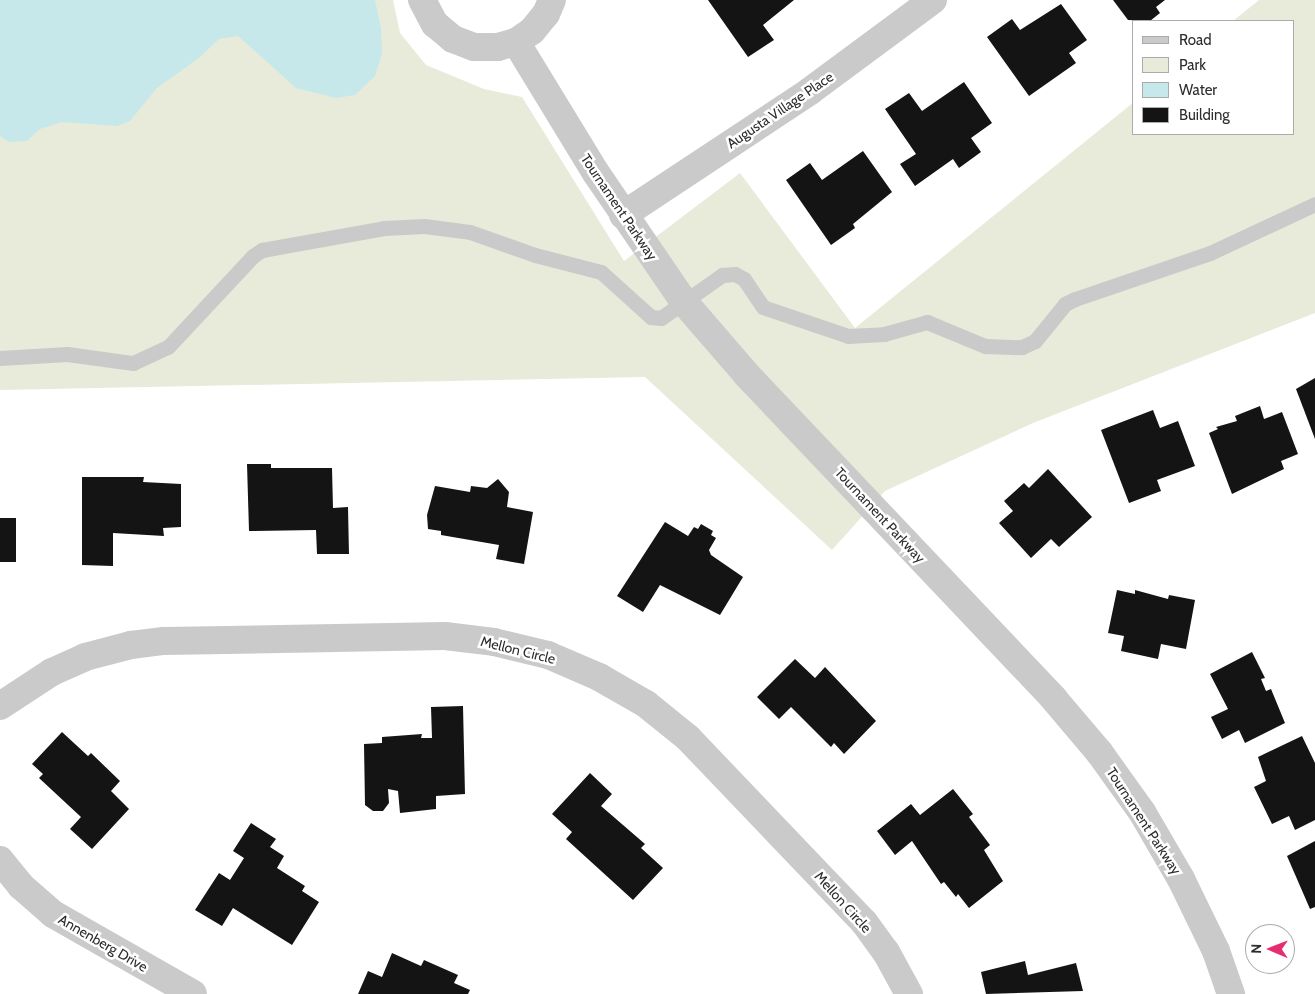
<!DOCTYPE html>
<style>
body{margin:0}
#map{position:relative;width:1315px;height:994px;overflow:hidden;background:#fff;font-family:Cabin,sans-serif}
div>[style]{position:absolute}
[style*='--x']{left:calc(var(--x)*1px);top:calc(var(--y)*1px);width:calc(var(--w)*1px);rotate:calc(var(--a)*1deg)}
.green>*{inset:0;background:#e8ebda}
.water>*{inset:0;background:#c6e8eb}
.building>*{inset:0;background:#141414}
.lane>*{height:15px;margin:-7.5px;padding:0 7.5px;transform-origin:7.5px;border-radius:7.5px;background:#cacaca}
.street>*{height:28px;margin:-14px;padding:0 14px;transform-origin:14px;border-radius:14px;background:#cacaca}
span{translate:-50% -50%;white-space:nowrap;text-align:center;line-height:1.15;-webkit-text-stroke:5px #fff;paint-order:stroke}
.street-label{font-size:14px;color:#2d2d2d}
.legend{position:absolute;left:1132px;top:20px;width:162px;height:115px;box-sizing:border-box;background:#fff;border:1px solid #ababab;margin:0;padding:6px 9px;list-style:none;font-size:15px;color:#2d2d2d}
.legend li{display:flex;align-items:center;gap:10px;height:25px}
.legend b{width:25px;border:1px solid #ababab}
.north{position:absolute;left:1245px;top:924px;width:50px;height:50px;box-sizing:border-box;background:#fff;border:1px solid #ababab;border-radius:50%;rotate:271deg;font-size:14px;font-weight:700;line-height:20px;text-align:center;color:#2d2d2d}
.north::after{content:'';display:block;margin:auto;width:18px;height:22px;background:#e72d71;clip-path:polygon(50% 0,100% 100%,50% 72%,0 100%)}
</style>
<div id="map">
<div class="green">
<div style="clip-path:polygon(0 0,393px 0,400px 33px,426px 65px,484px 89px,522px 97px,624px 261px,740px 173px,855px 328px,1134px 102px,1134px 134px,1294px 134px,1294px 21px,1233px 21px,1259px 0,1315px 0,1315px 313px,1033px 423px,885px 491px,832px 550px,645px 377px,0 390px)"></div>
</div>
<div class="water">
<div style="clip-path:polygon(0 0,375px 0,381px 28px,382px 53px,375px 76px,355px 95px,336px 98px,296px 88px,238px 36px,219px 39px,199px 58px,157px 88px,130px 121px,117px 126px,61px 122px,40px 129px,27px 141px,9px 142px,0 136px)"></div>
</div>
<div class="building">
<div style="clip-path:polygon(708px 0,794px 0,763px 25px,774px 40px,748px 57px)"></div>
<div style="clip-path:polygon(1113px 0,1165px 0,1156px 7px,1160px 13px,1150px 21px,1128px 20px)"></div>
<div style="clip-path:polygon(1061px 4px,1087px 40px,1069px 53px,1076px 63px,1029px 96px,987px 37px,1012px 19px,1020px 30px)"></div>
<div style="clip-path:polygon(964px 82px,992px 123px,971px 138px,981px 152px,959px 168px,953px 159px,915px 186px,900px 164px,916px 154px,885px 109px,909px 93px,922px 111px)"></div>
<div style="clip-path:polygon(863px 151px,892px 192px,853px 224px,855px 228px,831px 245px,786px 180px,810px 163px,822px 180px)"></div>
<div style="clip-path:polygon(1315px 378px,1315px 439px,1296px 389px)"></div>
<div style="clip-path:polygon(1260px 406px,1264px 419px,1282px 412px,1298px 454px,1281px 461px,1284px 469px,1232px 494px,1209px 433px,1218px 429px,1216px 427px,1237px 421px,1235px 416px)"></div>
<div style="clip-path:polygon(1153px 410px,1160px 428px,1178px 421px,1195px 466px,1157px 480px,1161px 491px,1129px 503px,1101px 430px)"></div>
<div style="clip-path:polygon(247px 464px,271px 464px,271px 468px,332px 468px,333px 508px,348px 507px,349px 554px,317px 554px,316px 530px,249px 531px)"></div>
<div style="clip-path:polygon(1048px 469px,1092px 517px,1059px 547px,1051px 539px,1031px 558px,999px 523px,1013px 511px,1004px 501px,1024px 483px,1029px 488px)"></div>
<div style="clip-path:polygon(82px 477px,144px 477px,143px 482px,181px 484px,181px 527px,163px 528px,164px 536px,113px 533px,113px 566px,82px 565px)"></div>
<div style="clip-path:polygon(498px 479px,509px 492px,507px 507px,533px 512px,524px 564px,496px 559px,499px 545px,441px 535px,441px 531px,428px 529px,427px 515px,435px 486px,470px 492px,471px 486px,487px 488px)"></div>
<div style="clip-path:polygon(0 518px,16px 518px,16px 562px,0 562px)"></div>
<div style="clip-path:polygon(665px 522px,688px 536px,694px 527px,698px 529px,701px 524px,713px 531px,711px 535px,716px 538px,709px 550px,711px 555px,743px 577px,720px 615px,660px 585px,643px 612px,617px 596px)"></div>
<div style="clip-path:polygon(1117px 590px,1135px 594px,1135px 590px,1168px 599px,1169px 595px,1195px 600px,1186px 649px,1161px 644px,1158px 659px,1121px 651px,1124px 636px,1108px 633px)"></div>
<div style="clip-path:polygon(1252px 652px,1265px 678px,1261px 679px,1266px 691px,1271px 689px,1285px 723px,1245px 743px,1239px 730px,1222px 739px,1211px 717px,1228px 709px,1210px 674px)"></div>
<div style="clip-path:polygon(795px 659px,815px 678px,825px 667px,876px 721px,844px 754px,834px 743px,831px 747px,791px 707px,779px 719px,757px 697px)"></div>
<div style="clip-path:polygon(463px 706px,465px 794px,436px 796px,436px 809px,400px 813px,398px 791px,388px 789px,389px 803px,383px 811px,373px 811px,365px 805px,364px 744px,382px 743px,382px 737px,422px 734px,421px 738px,432px 738px,431px 707px)"></div>
<div style="clip-path:polygon(62px 732px,88px 756px,91px 753px,120px 781px,111px 791px,129px 809px,92px 849px,70px 829px,81px 817px,39px 778px,43px 774px,32px 764px)"></div>
<div style="clip-path:polygon(1302px 736px,1315px 763px,1315px 820px,1295px 830px,1289px 816px,1272px 824px,1254px 787px,1266px 781px,1258px 757px)"></div>
<div style="clip-path:polygon(590px 773px,612px 794px,601px 806px,645px 844px,641px 848px,663px 868px,633px 900px,566px 839px,572px 832px,552px 814px)"></div>
<div style="clip-path:polygon(953px 789px,973px 814px,969px 817px,990px 845px,984px 850px,1003px 881px,969px 908px,958px 894px,956px 897px,944px 882px,941px 884px,912px 841px,895px 855px,877px 831px,911px 804px,920px 815px)"></div>
<div style="clip-path:polygon(251px 823px,276px 839px,270px 847px,284px 856px,277px 868px,305px 886px,302px 891px,319px 902px,292px 945px,233px 908px,222px 926px,195px 910px,219px 873px,230px 880px,244px 858px,233px 851px)"></div>
<div style="clip-path:polygon(1315px 841px,1315px 907px,1310px 909px,1287px 856px)"></div>
<div style="clip-path:polygon(392px 953px,421px 966px,424px 960px,458px 975px,454px 983px,470px 990px,468px 994px,358px 994px,368px 971px,382px 977px)"></div>
<div style="clip-path:polygon(1025px 961px,1028px 975px,1076px 963px,1083px 991px,986px 994px,981px 972px)"></div>
</div>
<div class="lane">
<div style="--x:0;--y:358;--w:67;--a:-3.4"></div>
<div style="--x:67;--y:354;--w:67;--a:7.8"></div>
<div style="--x:133;--y:363;--w:38;--a:-25"></div>
<div style="--x:168;--y:347;--w:125;--a:-47"></div>
<div style="--x:253;--y:256;--w:11;--a:-34"></div>
<div style="--x:262;--y:250;--w:124;--a:-10.2"></div>
<div style="--x:384;--y:228;--w:40;--a:-2.9"></div>
<div style="--x:424;--y:226;--w:46;--a:7.4"></div>
<div style="--x:470;--y:232;--w:69;--a:19.5"></div>
<div style="--x:535;--y:255;--w:68;--a:14.4"></div>
<div style="--x:601;--y:272;--w:67;--a:42"></div>
<div style="--x:651;--y:317;--w:10;--a:6"></div>
<div style="--x:661;--y:318;--w:75;--a:-35.2"></div>
<div style="--x:722;--y:275;--w:13;--a:-4"></div>
<div style="--x:735;--y:274;--w:10;--a:29"></div>
<div style="--x:744;--y:279;--w:34;--a:56"></div>
<div style="--x:763;--y:307;--w:90;--a:18.8"></div>
<div style="--x:848;--y:336;--w:36;--a:-3"></div>
<div style="--x:884;--y:334;--w:45;--a:-15.6"></div>
<div style="--x:927;--y:322;--w:63;--a:22.5"></div>
<div style="--x:985;--y:346;--w:37;--a:2"></div>
<div style="--x:1022;--y:347;--w:14;--a:-25"></div>
<div style="--x:1035;--y:341;--w:48;--a:-51"></div>
<div style="--x:1065;--y:304;--w:11;--a:-27"></div>
<div style="--x:1075;--y:299;--w:143;--a:-18.8"></div>
<div style="--x:1210;--y:253;--w:116;--a:-25"></div>
</div>
<div class="street">
<div style="--x:422;--y:0;--w:27;--a:62"></div>
<div style="--x:435;--y:24;--w:23;--a:40"></div>
<div style="--x:453;--y:39;--w:22;--a:21"></div>
<div style="--x:474;--y:47;--w:24;--a:0"></div>
<div style="--x:498;--y:47;--w:19;--a:-16"></div>
<div style="--x:516;--y:42;--w:19;--a:-35"></div>
<div style="--x:532;--y:31;--w:22;--a:-51"></div>
<div style="--x:546;--y:14;--w:15;--a:-67"></div>
<div style="--x:516;--y:42;--w:153;--a:58.6"></div>
<div style="--x:596;--y:173;--w:156;--a:55.7"></div>
<div style="--x:684;--y:302;--w:96;--a:49.2"></div>
<div style="--x:747;--y:375;--w:446;--a:46.5"></div>
<div style="--x:1054;--y:699;--w:70;--a:49.7"></div>
<div style="--x:1099;--y:752;--w:74;--a:54.4"></div>
<div style="--x:1142;--y:812;--w:78;--a:59.8"></div>
<div style="--x:1181;--y:879;--w:80;--a:64.1"></div>
<div style="--x:1216;--y:951;--w:46;--a:70.8"></div>
<div style="--x:623;--y:215;--w:224;--a:-33.5"></div>
<div style="--x:810;--y:91;--w:153;--a:-36.5"></div>
<div style="--x:0;--y:706;--w:62;--a:-33.2"></div>
<div style="--x:52;--y:672;--w:36;--a:-24"></div>
<div style="--x:85;--y:657;--w:48;--a:-14.6"></div>
<div style="--x:131;--y:645;--w:33;--a:-7"></div>
<div style="--x:164;--y:641;--w:281;--a:-1"></div>
<div style="--x:445;--y:636;--w:49;--a:7"></div>
<div style="--x:494;--y:642;--w:56;--a:13.5"></div>
<div style="--x:548;--y:655;--w:56;--a:23.3"></div>
<div style="--x:599;--y:677;--w:54;--a:29.9"></div>
<div style="--x:646;--y:704;--w:54;--a:39"></div>
<div style="--x:688;--y:738;--w:255;--a:46.3"></div>
<div style="--x:864;--y:922;--w:37;--a:54"></div>
<div style="--x:886;--y:952;--w:48;--a:61.3"></div>
<div style="--x:0;--y:860;--w:33;--a:51"></div>
<div style="--x:21;--y:886;--w:43;--a:41.2"></div>
<div style="--x:53;--y:914;--w:161;--a:29.7"></div>
</div>
<div class="street-label">
<span style="left:780px;top:110px;rotate:-34deg">Augusta Village Place</span>
<span style="left:619px;top:207px;rotate:56deg">Tournament Parkway</span>
<span style="left:880px;top:515px;rotate:47deg">Tournament Parkway</span>
<span style="left:518px;top:650px;rotate:14deg">Mellon Circle</span>
<span style="left:1144px;top:821px;rotate:57deg">Tournament Parkway</span>
<span style="left:843px;top:902px;rotate:48deg">Mellon Circle</span>
<span style="left:103px;top:943px;rotate:30deg">Annenberg Drive</span>
</div>
<ul class="legend">
<li><b style="height:6px;background:#cacaca"></b>Road</li>
<li><b style="height:14px;background:#e8ebda"></b>Park</li>
<li><b style="height:14px;background:#c6e8eb"></b>Water</li>
<li><b style="height:14px;background:#141414"></b>Building</li>
</ul>
<div class="north">N</div>
</div>
